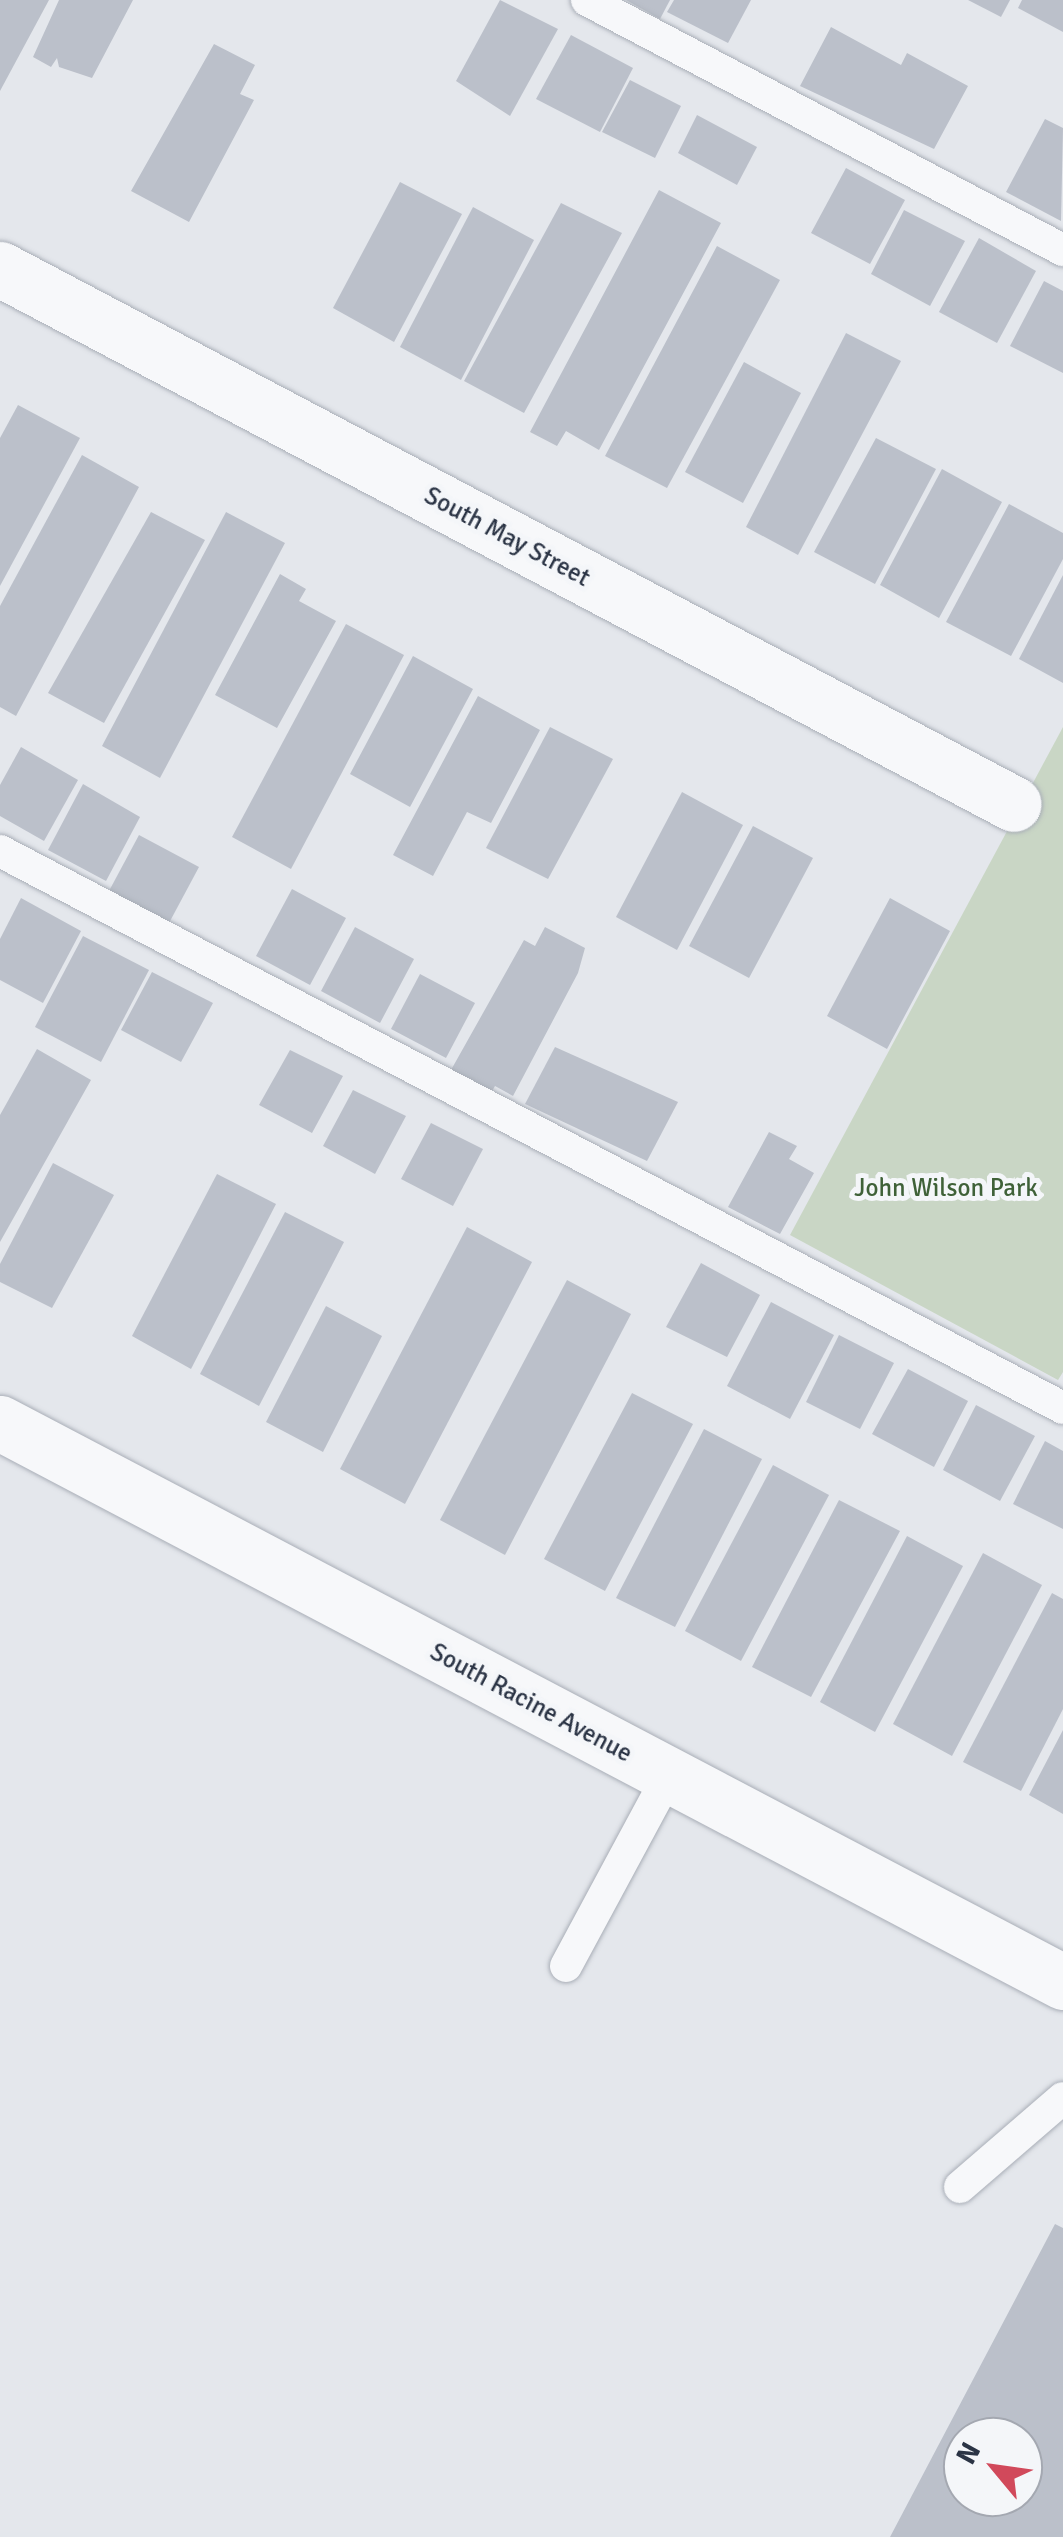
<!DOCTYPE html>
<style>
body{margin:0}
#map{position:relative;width:1063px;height:2537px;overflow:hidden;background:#e4e7ec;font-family:Signika,sans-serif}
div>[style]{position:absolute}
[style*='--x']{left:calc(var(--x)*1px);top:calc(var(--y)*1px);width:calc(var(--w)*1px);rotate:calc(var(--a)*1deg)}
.green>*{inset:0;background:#c9d6c5}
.building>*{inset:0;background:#bbc0ca}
.roads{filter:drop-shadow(0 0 2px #a9aeb7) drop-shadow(0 0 2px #a9aeb7)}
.service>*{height:32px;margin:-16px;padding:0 16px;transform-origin:16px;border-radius:16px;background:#f7f8fa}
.minor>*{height:55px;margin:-27.5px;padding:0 27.5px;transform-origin:27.5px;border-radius:27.5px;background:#f7f8fa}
.tertiary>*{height:55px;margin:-27.5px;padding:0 27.5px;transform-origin:27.5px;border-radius:27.5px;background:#f7f8fa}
span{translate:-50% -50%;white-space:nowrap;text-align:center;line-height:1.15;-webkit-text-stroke:10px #f4f6f9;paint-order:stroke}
.street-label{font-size:25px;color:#2b3445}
.park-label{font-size:25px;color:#3f6138}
.north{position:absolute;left:943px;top:2417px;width:100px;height:100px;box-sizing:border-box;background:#f4f6f9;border:2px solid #a4a8b1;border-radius:50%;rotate:299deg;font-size:28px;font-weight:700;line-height:40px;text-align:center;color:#2b3445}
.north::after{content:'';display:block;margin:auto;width:35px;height:45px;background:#d1495b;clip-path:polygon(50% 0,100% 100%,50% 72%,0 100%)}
</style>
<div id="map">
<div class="green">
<div style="clip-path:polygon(1063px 727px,1063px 1372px,1058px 1380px,790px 1235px)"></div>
</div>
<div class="building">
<div style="clip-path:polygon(0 0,49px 0,0 91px)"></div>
<div style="clip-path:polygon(59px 0,133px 0,92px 78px,59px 67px,57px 58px,51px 67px,33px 57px)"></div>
<div style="clip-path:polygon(500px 0,558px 29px,510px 116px,456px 81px)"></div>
<div style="clip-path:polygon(626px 0,670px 0,660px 19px)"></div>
<div style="clip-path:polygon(674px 0,751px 0,728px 43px,667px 12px)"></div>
<div style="clip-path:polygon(968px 0,1010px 0,1001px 17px)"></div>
<div style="clip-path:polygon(1022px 0,1063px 0,1063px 32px,1018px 8px)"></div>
<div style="clip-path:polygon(831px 27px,901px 65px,907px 53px,968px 86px,934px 149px,800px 86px)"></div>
<div style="clip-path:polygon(571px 35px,633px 68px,600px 132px,536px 99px)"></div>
<div style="clip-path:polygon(214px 44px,255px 65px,240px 94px,254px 100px,189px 222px,131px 191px)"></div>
<div style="clip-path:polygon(630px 80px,681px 106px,655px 158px,602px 132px)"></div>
<div style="clip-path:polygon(697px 115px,757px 147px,737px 185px,678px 153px)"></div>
<div style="clip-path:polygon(1045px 119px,1063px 128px,1061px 221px,1006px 192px)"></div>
<div style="clip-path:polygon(846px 168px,905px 200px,870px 264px,811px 233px)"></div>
<div style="clip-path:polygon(400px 182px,462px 214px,394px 342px,333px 308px)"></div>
<div style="clip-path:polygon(659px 190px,721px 223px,599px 450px,566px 431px,557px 446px,530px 432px)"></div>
<div style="clip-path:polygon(561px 203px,622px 233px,524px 413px,464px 381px)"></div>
<div style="clip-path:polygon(473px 207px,534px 240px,461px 380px,400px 347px)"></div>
<div style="clip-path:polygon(904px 210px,965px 241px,930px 306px,871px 274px)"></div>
<div style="clip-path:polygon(979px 238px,1036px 271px,997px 343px,939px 312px)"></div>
<div style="clip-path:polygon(717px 246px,780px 280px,667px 488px,605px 456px)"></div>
<div style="clip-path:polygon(1044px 281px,1063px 291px,1063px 373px,1010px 346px)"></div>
<div style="clip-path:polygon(846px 333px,901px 361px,798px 555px,746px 527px)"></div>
<div style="clip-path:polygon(744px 362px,801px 393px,743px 503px,685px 472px)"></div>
<div style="clip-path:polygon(18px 405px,80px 438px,0 586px,0 438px)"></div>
<div style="clip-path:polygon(876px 438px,936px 469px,875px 584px,814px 552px)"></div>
<div style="clip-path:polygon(82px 455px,139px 487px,16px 716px,0 707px,0 606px)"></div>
<div style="clip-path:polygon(942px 469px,1002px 502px,939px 618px,880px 585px)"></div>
<div style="clip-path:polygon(1009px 504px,1063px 533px,1063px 559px,1011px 656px,946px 622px)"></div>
<div style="clip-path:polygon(151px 512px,205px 540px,104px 723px,48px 693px)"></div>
<div style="clip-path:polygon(226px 512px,285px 543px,160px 778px,102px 746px)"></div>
<div style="clip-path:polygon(280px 574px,306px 589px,299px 601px,336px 621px,277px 728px,215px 695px)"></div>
<div style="clip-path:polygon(1063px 575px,1063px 683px,1019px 659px)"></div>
<div style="clip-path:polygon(346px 624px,404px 655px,291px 869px,232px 837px)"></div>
<div style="clip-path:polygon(413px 656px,473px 689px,410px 807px,350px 774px)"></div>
<div style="clip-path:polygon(478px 696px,540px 730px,491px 823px,467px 812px,433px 876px,393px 855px)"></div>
<div style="clip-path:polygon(550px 727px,613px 759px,548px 879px,486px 848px)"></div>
<div style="clip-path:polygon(21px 747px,78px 780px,44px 841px,0 816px,0 785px)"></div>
<div style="clip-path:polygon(83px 784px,140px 817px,106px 881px,48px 850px)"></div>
<div style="clip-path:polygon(682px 792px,743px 825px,677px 950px,616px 917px)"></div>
<div style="clip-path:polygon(753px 826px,813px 858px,749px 978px,689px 946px)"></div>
<div style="clip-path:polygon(139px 835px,199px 867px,169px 923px,109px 891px)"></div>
<div style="clip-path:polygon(292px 889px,346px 918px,310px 985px,256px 956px)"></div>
<div style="clip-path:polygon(21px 898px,81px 931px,43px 1003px,0 980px,0 939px)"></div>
<div style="clip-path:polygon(890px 898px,950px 931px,887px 1049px,827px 1016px)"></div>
<div style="clip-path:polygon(355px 927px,414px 959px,380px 1023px,321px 991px)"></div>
<div style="clip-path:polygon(545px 927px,585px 948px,578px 973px,513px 1096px,495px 1086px,492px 1091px,451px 1070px,524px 940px,535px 946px)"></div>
<div style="clip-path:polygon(83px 936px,149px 970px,101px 1062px,35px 1027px)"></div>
<div style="clip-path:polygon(152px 972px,213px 1003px,181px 1062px,121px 1030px)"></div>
<div style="clip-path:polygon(420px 974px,475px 1003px,446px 1058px,391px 1029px)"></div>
<div style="clip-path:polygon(555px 1047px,678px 1102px,647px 1161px,525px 1104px)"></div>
<div style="clip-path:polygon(37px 1049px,91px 1080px,0 1242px,0 1115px)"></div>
<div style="clip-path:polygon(290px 1050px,343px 1076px,312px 1133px,259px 1105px)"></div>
<div style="clip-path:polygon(353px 1090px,406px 1116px,375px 1174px,323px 1146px)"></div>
<div style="clip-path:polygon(431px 1123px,483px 1149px,453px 1206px,401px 1179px)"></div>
<div style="clip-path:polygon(769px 1132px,797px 1146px,789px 1159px,814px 1173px,780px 1234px,728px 1207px)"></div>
<div style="clip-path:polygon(53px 1163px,114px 1195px,52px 1308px,0 1282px,0 1264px)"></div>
<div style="clip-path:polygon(217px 1174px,276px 1204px,191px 1369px,132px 1336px)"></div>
<div style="clip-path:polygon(285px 1212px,344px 1242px,259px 1406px,200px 1374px)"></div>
<div style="clip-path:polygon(467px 1227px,532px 1262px,405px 1504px,340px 1469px)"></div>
<div style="clip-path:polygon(701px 1263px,760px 1295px,727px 1357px,666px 1327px)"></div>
<div style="clip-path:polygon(567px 1280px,631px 1314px,505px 1555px,440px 1520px)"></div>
<div style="clip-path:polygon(771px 1302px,834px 1335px,790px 1419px,727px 1386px)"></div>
<div style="clip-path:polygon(326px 1306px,382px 1336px,323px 1452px,266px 1422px)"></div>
<div style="clip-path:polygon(839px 1335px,894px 1363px,860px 1429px,806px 1402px)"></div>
<div style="clip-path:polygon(908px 1369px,968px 1401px,934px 1467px,872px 1434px)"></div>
<div style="clip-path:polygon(632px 1393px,693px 1424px,605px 1591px,544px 1559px)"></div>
<div style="clip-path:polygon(976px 1405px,1035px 1436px,1000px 1501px,943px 1470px)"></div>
<div style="clip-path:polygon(704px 1429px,762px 1459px,675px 1627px,616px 1598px)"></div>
<div style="clip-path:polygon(1045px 1441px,1063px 1451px,1063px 1529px,1013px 1504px)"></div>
<div style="clip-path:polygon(773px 1465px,829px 1495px,741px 1661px,685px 1631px)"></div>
<div style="clip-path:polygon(839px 1500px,900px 1531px,811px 1697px,752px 1667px)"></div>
<div style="clip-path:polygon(907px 1536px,963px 1566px,875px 1732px,820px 1702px)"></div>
<div style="clip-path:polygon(983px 1553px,1042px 1585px,952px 1756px,893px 1724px)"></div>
<div style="clip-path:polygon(1052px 1593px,1063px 1599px,1063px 1709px,1021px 1791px,963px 1762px)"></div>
<div style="clip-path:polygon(1063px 1730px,1063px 1814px,1029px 1795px)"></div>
<div style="clip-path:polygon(evenodd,1055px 2224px,1063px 2228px,1063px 2537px,890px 2537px,1055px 2224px,963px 2437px,1023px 2437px,1023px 2497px,963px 2497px,963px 2437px)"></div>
</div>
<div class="roads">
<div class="service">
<div style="--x:587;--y:0;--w:538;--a:27.71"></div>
<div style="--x:0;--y:851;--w:1200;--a:27.65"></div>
<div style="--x:566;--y:1966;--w:217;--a:-61.7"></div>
<div style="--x:960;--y:2187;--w:136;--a:-40.8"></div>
</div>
<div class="minor">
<div style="--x:0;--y:269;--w:1146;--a:27.82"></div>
</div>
<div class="tertiary">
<div style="--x:0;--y:1423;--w:1201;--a:27.74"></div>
</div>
</div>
<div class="street-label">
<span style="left:507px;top:537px;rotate:28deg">South May Street</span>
<span style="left:531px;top:1703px;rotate:28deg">South Racine Avenue</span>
</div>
<div class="park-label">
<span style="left:946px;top:1188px">John Wilson Park</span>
</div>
<div class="north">N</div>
</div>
